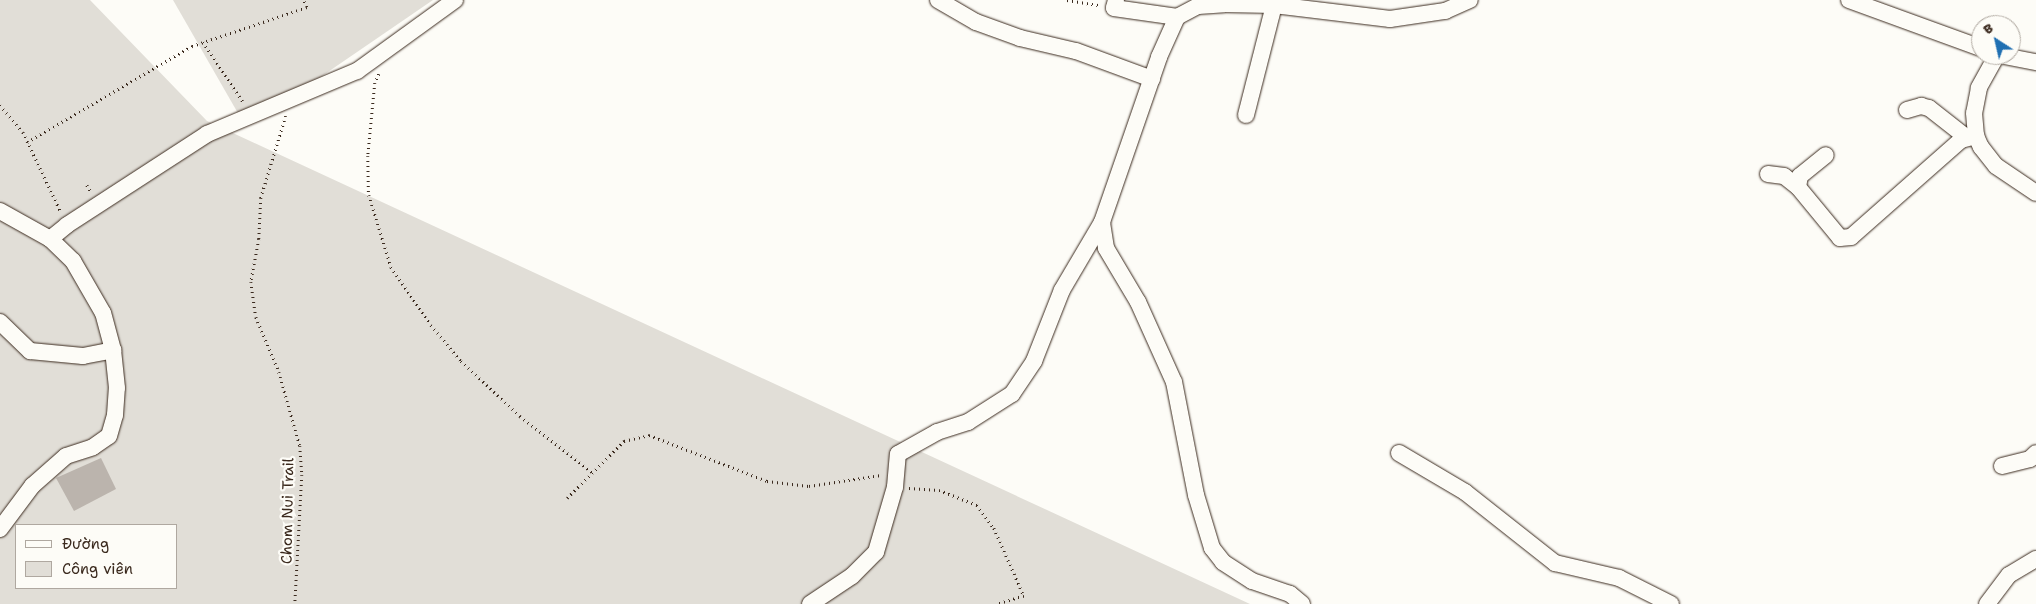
<!DOCTYPE html>
<meta charset="utf-8">
<style>
body{margin:0}
#map{position:relative;width:2036px;height:604px;overflow:hidden;background:#fdfcf7;font-family:"Shantell Sans",sans-serif}
div>[style]{position:absolute}
[style*='--x']{left:calc(var(--x)*1px);top:calc(var(--y)*1px);width:calc(var(--w)*1px);rotate:calc(var(--a)*1deg)}
.green>*{inset:0;background:#e1ded7}
.water>*{inset:0;background:#bbb4ad}
.path>*{height:2.5px;margin-top:-1.25px;transform-origin:0;background:repeating-linear-gradient(90deg,#3b2a1e 0 1px,transparent 0 5px)}
.roads{filter:drop-shadow(0 0 1px #3b2a1e) drop-shadow(0 0 1px #3b2a1e)}
.minor>*{height:16px;margin:-8px;padding:0 8px;transform-origin:8px;border-radius:8px;background:#fdfcf7}
span{translate:-50% -50%;white-space:nowrap;text-align:center;line-height:1.15;-webkit-text-stroke:4.5px #fdfcf7;paint-order:stroke}
.street-label{font-size:15px;color:#3b2a1e}
.legend{position:absolute;left:15px;top:524px;width:162px;height:65px;box-sizing:border-box;background:#fdfcf7;border:1px solid #afa8a0;margin:0;padding:6px 9px;list-style:none;font-size:15px;color:#3b2a1e}
.legend li{display:flex;align-items:center;gap:10px;height:25px}
.legend b{width:25px;border:1px solid #afa8a0}
.north{position:absolute;left:1971px;top:15px;width:50px;height:50px;box-sizing:border-box;background:#fdfcf7;border:1px solid #afa8a0;border-radius:50%;rotate:325deg;font-size:14px;font-weight:700;line-height:20px;text-align:center;color:#3b2a1e}
.north::after{content:'';display:block;margin:auto;width:18px;height:22px;background:#1f6fb2;clip-path:polygon(50% 0,100% 100%,50% 72%,0 100%)}
</style>
<div id="map">
<div class="green">
<div style="clip-path:polygon(evenodd,0 0,90px 0,207px 121px,1250px 604px,0 604px,0 0,16px 525px,176px 525px,176px 588px,16px 588px,16px 525px)"></div>
<div style="clip-path:polygon(173px 0,433px 0,287px 100px,239px 115px)"></div>
</div>
<div class="water">
<div style="clip-path:polygon(101px 458px,116px 489px,74px 511px,56px 478px)"></div>
</div>
<div class="path">
<div style="--x:1067;--y:0;--w:33;--a:9"></div>
<div style="--x:203;--y:42;--w:73;--a:56.1"></div>
<div style="--x:379;--y:74;--w:10;--a:114"></div>
<div style="--x:375;--y:83;--w:73;--a:95.5"></div>
<div style="--x:368;--y:156;--w:39;--a:89"></div>
<div style="--x:369;--y:195;--w:75;--a:73"></div>
<div style="--x:391;--y:267;--w:70;--a:55.4"></div>
<div style="--x:431;--y:325;--w:47;--a:50.2"></div>
<div style="--x:461;--y:361;--w:81;--a:43"></div>
<div style="--x:520;--y:416;--w:91;--a:37.9"></div>
<div style="--x:0;--y:105;--w:35;--a:50"></div>
<div style="--x:23;--y:132;--w:89;--a:64.6"></div>
<div style="--x:286;--y:116;--w:86;--a:107"></div>
<div style="--x:261;--y:198;--w:41;--a:92.8"></div>
<div style="--x:259;--y:239;--w:44;--a:100.5"></div>
<div style="--x:251;--y:282;--w:35;--a:82"></div>
<div style="--x:256;--y:317;--w:60;--a:67.3"></div>
<div style="--x:279;--y:372;--w:77;--a:74.2"></div>
<div style="--x:300;--y:446;--w:29;--a:86"></div>
<div style="--x:302;--y:475;--w:129;--a:93.1"></div>
<div style="--x:27;--y:142;--w:191;--a:-30.2"></div>
<div style="--x:192;--y:46;--w:121;--a:-18.7"></div>
<div style="--x:307;--y:7;--w:8;--a:-120"></div>
<div style="--x:87;--y:185;--w:8;--a:60"></div>
<div style="--x:909;--y:488;--w:30;--a:4"></div>
<div style="--x:939;--y:490;--w:41;--a:21.5"></div>
<div style="--x:977;--y:505;--w:29;--a:54"></div>
<div style="--x:994;--y:528;--w:74;--a:66.2"></div>
<div style="--x:1024;--y:596;--w:28;--a:163"></div>
<div style="--x:567;--y:498;--w:81;--a:-45"></div>
<div style="--x:624;--y:441;--w:26;--a:-13"></div>
<div style="--x:649;--y:435;--w:127;--a:21.3"></div>
<div style="--x:767;--y:481;--w:42;--a:6.8"></div>
<div style="--x:809;--y:486;--w:73;--a:-8.7"></div>
</div>
<div class="roads">
<div class="minor">
<div style="--x:938;--y:0;--w:44;--a:30.1"></div>
<div style="--x:976;--y:22;--w:47;--a:20"></div>
<div style="--x:1020;--y:38;--w:57;--a:13.1"></div>
<div style="--x:1076;--y:51;--w:81;--a:20.2"></div>
<div style="--x:1116;--y:0;--w:8;--a:104"></div>
<div style="--x:1114;--y:8;--w:64;--a:8.1"></div>
<div style="--x:1849;--y:0;--w:140;--a:20"></div>
<div style="--x:1997;--y:55;--w:38;--a:119"></div>
<div style="--x:1979;--y:88;--w:25;--a:101"></div>
<div style="--x:1974;--y:113;--w:23;--a:85"></div>
<div style="--x:1976;--y:136;--w:12;--a:66"></div>
<div style="--x:1981;--y:147;--w:24;--a:52"></div>
<div style="--x:1996;--y:166;--w:48;--a:34"></div>
<div style="--x:1999;--y:55;--w:38;--a:11"></div>
<div style="--x:1907;--y:110;--w:15;--a:-16"></div>
<div style="--x:1921;--y:106;--w:8;--a:14"></div>
<div style="--x:1929;--y:108;--w:47;--a:38.1"></div>
<div style="--x:1246;--y:115;--w:114;--a:-75.7"></div>
<div style="--x:1768;--y:174;--w:16;--a:7"></div>
<div style="--x:1784;--y:176;--w:18;--a:38"></div>
<div style="--x:1798;--y:187;--w:66;--a:50.5"></div>
<div style="--x:1840;--y:238;--w:11;--a:-5"></div>
<div style="--x:1851;--y:237;--w:147;--a:-41.4"></div>
<div style="--x:1961;--y:140;--w:16;--a:-15"></div>
<div style="--x:1798;--y:187;--w:11;--a:-80"></div>
<div style="--x:1800;--y:176;--w:33;--a:-39"></div>
<div style="--x:0;--y:211;--w:57;--a:29.2"></div>
<div style="--x:0;--y:322;--w:42;--a:44"></div>
<div style="--x:30;--y:351;--w:53;--a:5.4"></div>
<div style="--x:83;--y:356;--w:31;--a:-11"></div>
<div style="--x:1399;--y:453;--w:77;--a:30.6"></div>
<div style="--x:1465;--y:492;--w:115;--a:38.3"></div>
<div style="--x:1555;--y:563;--w:66;--a:13.2"></div>
<div style="--x:1619;--y:578;--w:58;--a:26.6"></div>
<div style="--x:2002;--y:466;--w:29;--a:-14"></div>
<div style="--x:2030;--y:459;--w:8;--a:-45"></div>
<div style="--x:0;--y:529;--w:54;--a:-53.3"></div>
<div style="--x:32;--y:486;--w:45;--a:-41.4"></div>
<div style="--x:66;--y:456;--w:28;--a:-18"></div>
<div style="--x:93;--y:447;--w:19;--a:-35"></div>
<div style="--x:109;--y:436;--w:22;--a:-74"></div>
<div style="--x:115;--y:415;--w:27;--a:-86"></div>
<div style="--x:117;--y:388;--w:38;--a:-96"></div>
<div style="--x:113;--y:350;--w:38;--a:-105"></div>
<div style="--x:103;--y:313;--w:60;--a:-120"></div>
<div style="--x:73;--y:261;--w:32;--a:-136"></div>
<div style="--x:50;--y:239;--w:22;--a:-39"></div>
<div style="--x:67;--y:225;--w:167;--a:-33"></div>
<div style="--x:207;--y:134;--w:163;--a:-22.8"></div>
<div style="--x:357;--y:71;--w:121;--a:-35.9"></div>
<div style="--x:810;--y:604;--w:50;--a:-33.7"></div>
<div style="--x:852;--y:576;--w:34;--a:-45"></div>
<div style="--x:876;--y:552;--w:68;--a:-73.7"></div>
<div style="--x:895;--y:487;--w:33;--a:-85"></div>
<div style="--x:898;--y:454;--w:45;--a:-29.4"></div>
<div style="--x:937;--y:432;--w:33;--a:-18"></div>
<div style="--x:968;--y:422;--w:52;--a:-32.5"></div>
<div style="--x:1012;--y:394;--w:40;--a:-56"></div>
<div style="--x:1034;--y:361;--w:76;--a:-68.5"></div>
<div style="--x:1062;--y:290;--w:79;--a:-59.5"></div>
<div style="--x:1302;--y:604;--w:16;--a:-140"></div>
<div style="--x:1290;--y:594;--w:40;--a:-161.1"></div>
<div style="--x:1252;--y:581;--w:35;--a:-147"></div>
<div style="--x:1223;--y:562;--w:18;--a:-128"></div>
<div style="--x:1212;--y:548;--w:55;--a:-106.8"></div>
<div style="--x:1196;--y:495;--w:115;--a:-101"></div>
<div style="--x:1174;--y:382;--w:88;--a:-114.2"></div>
<div style="--x:1138;--y:302;--w:63;--a:-120.7"></div>
<div style="--x:1106;--y:248;--w:26;--a:-99"></div>
<div style="--x:1102;--y:222;--w:175;--a:-70.9"></div>
<div style="--x:1159;--y:57;--w:44;--a:-65.8"></div>
<div style="--x:1177;--y:17;--w:24;--a:-28"></div>
<div style="--x:1198;--y:6;--w:26;--a:-4"></div>
<div style="--x:1224;--y:4;--w:50;--a:1.1"></div>
<div style="--x:1274;--y:5;--w:117;--a:6.9"></div>
<div style="--x:1390;--y:19;--w:56;--a:-8.3"></div>
<div style="--x:1445;--y:11;--w:27;--a:-24"></div>
<div style="--x:1987;--y:604;--w:36;--a:-53"></div>
<div style="--x:2009;--y:575;--w:31;--a:-31"></div>
</div>
</div>
<div class="street-label">
<span style="left:288px;top:511px;rotate:-89deg">Chom Nui Trail</span>
</div>
<ul class="legend">
<li><b style="height:6px;background:#fdfcf7"></b>Đường</li>
<li><b style="height:14px;background:#e1ded7"></b>Công viên</li>
</ul>
<div class="north">B</div>
</div>
